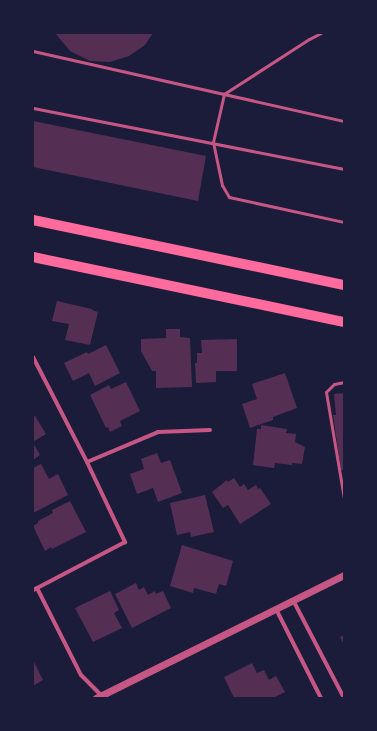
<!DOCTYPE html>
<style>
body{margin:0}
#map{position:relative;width:377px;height:731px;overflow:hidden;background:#1b1b3a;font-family:"Fira Sans Condensed",sans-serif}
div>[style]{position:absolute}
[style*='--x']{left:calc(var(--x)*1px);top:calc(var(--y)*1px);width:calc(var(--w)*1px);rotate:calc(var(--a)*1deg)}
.building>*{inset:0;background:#542f53}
.service>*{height:3px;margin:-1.5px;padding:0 1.5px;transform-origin:1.5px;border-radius:1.5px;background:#c65784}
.minor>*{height:4px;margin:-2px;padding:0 2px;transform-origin:2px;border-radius:2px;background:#c65784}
.tertiary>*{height:7px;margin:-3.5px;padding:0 3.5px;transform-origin:3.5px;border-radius:3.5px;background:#c65784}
.primary>*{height:10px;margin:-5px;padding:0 5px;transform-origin:5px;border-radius:5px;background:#ff6b9d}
span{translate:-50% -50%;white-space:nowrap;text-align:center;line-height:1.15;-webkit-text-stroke:4px #1b1b3a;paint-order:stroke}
.frame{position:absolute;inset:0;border:34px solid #1b1b3a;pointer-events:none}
</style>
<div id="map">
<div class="building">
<div style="clip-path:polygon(55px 33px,153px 33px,145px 45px,129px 56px,110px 62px,90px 61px,70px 51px)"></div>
<div style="clip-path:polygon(33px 121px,206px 156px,198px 201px,33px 167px)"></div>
<div style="clip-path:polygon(57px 301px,92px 309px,92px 310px,98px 312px,90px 345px,65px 340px,69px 324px,52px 321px)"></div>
<div style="clip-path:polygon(166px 329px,180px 329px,180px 337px,190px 338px,192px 387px,156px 388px,156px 371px,152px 371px,141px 351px,141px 339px,166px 338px)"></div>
<div style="clip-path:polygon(237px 339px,237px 371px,216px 371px,216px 382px,196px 383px,195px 363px,197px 363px,197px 353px,202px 353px,201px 340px)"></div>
<div style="clip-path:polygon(106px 345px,120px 373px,95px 386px,89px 373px,73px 381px,64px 363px,87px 352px,88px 354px)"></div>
<div style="clip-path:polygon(285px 373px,297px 408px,273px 417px,273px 420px,250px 428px,242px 404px,257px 399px,252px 384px)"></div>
<div style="clip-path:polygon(126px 382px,140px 411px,120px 421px,122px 426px,110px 432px,108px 427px,106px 428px,90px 395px,109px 385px,111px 389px)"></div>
<div style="clip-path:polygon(344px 393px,344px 470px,341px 470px,333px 415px,336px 415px,334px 394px)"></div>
<div style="clip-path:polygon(35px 416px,46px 434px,33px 442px,33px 417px)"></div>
<div style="clip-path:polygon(261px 425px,287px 429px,286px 433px,296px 434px,295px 442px,305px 447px,302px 464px,292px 463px,292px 465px,275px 463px,274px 468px,253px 465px,257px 429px,261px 429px)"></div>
<div style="clip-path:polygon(33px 443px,40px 455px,33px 460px)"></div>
<div style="clip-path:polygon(157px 453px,161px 463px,170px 460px,182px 493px,158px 502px,153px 488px,137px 494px,130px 474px,144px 469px,141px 459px)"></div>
<div style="clip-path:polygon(41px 464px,49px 479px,58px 474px,68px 495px,33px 513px,33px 468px)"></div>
<div style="clip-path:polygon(234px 478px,240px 487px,244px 484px,248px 490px,256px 485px,258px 489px,260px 488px,271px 504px,240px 524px,228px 505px,223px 508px,212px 492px,227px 480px,228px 482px)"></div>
<div style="clip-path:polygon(205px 495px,214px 532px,191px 537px,190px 532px,177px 535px,170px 503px)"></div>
<div style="clip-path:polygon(70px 501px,86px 532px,52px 549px,51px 547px,45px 551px,33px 526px,38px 523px,38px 521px,53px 513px,52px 510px)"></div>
<div style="clip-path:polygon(182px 545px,233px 561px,226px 586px,219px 584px,216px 594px,194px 588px,193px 593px,170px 586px)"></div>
<div style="clip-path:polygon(136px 583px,139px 590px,144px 587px,148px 595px,155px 591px,156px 594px,163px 591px,171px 608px,132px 628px,115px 594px)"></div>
<div style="clip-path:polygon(110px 591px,119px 610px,114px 613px,122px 628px,93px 642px,75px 608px)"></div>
<div style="clip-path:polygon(344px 635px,344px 645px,340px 637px)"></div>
<div style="clip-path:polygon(33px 660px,43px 680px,33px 686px)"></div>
<div style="clip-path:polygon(252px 663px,257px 673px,264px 670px,269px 680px,276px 676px,285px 692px,273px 698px,234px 698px,224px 677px)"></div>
</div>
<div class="service">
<div style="--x:321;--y:33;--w:13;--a:153"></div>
<div style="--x:309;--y:39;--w:101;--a:147.1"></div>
<div style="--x:224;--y:94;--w:49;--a:102.9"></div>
<div style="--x:213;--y:142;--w:44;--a:78.2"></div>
<div style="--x:222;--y:185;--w:14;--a:60"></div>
<div style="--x:229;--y:197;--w:118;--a:12.3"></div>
<div style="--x:33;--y:51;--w:319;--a:12.7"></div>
<div style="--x:33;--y:108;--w:317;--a:11.1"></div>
<div style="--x:344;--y:382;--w:10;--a:169"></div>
<div style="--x:334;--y:384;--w:11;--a:135"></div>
<div style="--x:326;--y:392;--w:108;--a:80.4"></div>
</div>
<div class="minor">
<div style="--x:33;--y:357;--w:118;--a:62.8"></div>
<div style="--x:87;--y:462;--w:89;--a:64.6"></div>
<div style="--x:125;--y:542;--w:104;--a:152.4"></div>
<div style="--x:87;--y:462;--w:77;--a:-22.9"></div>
<div style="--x:158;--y:432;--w:52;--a:-2.2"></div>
<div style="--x:37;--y:588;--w:97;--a:63.2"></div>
<div style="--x:81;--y:675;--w:30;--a:45"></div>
<div style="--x:293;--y:600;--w:110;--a:62.5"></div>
<div style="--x:276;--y:609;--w:100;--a:63.2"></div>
</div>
<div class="tertiary">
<div style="--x:96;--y:698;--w:277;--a:-26.4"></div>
</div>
<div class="primary">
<div style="--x:33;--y:220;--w:318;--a:11.8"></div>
<div style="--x:33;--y:257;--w:318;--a:11.8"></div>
</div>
<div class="frame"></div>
</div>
